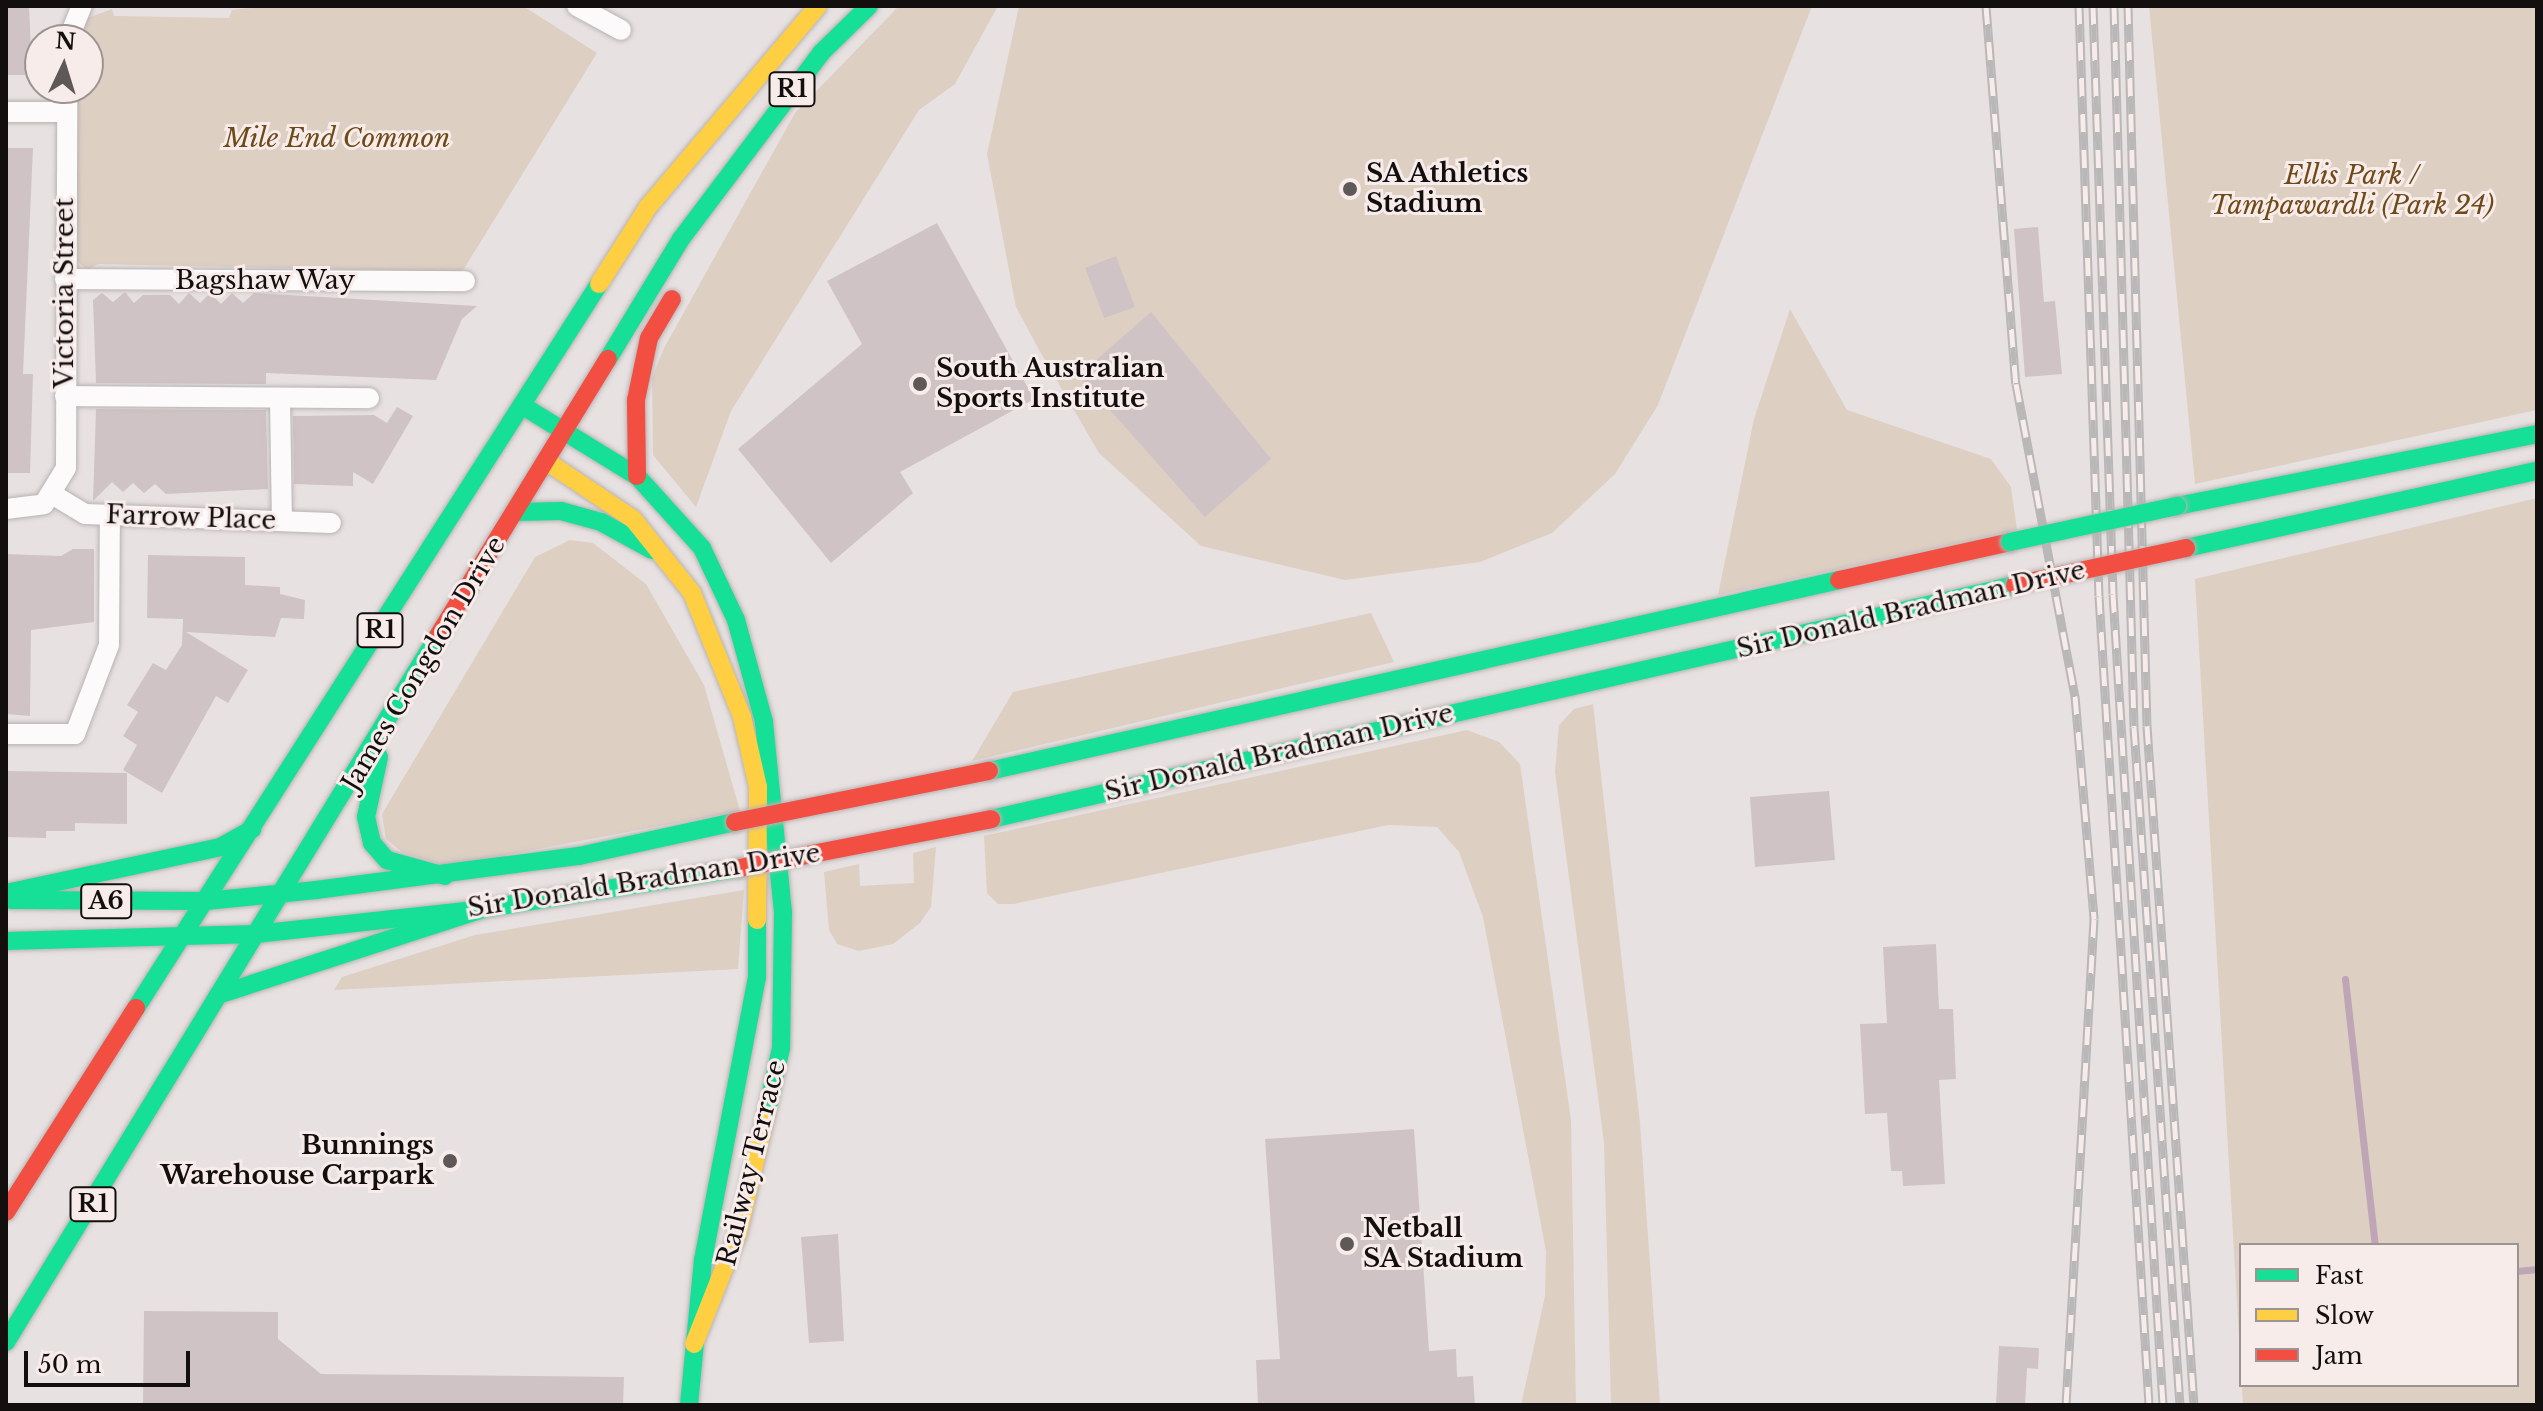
<!DOCTYPE html>
<style>
body{margin:0}
#map{position:relative;width:2543px;height:1411px;overflow:hidden;background:#e8e1e1;font-family:"Libre Baskerville",serif}
div>[style]{position:absolute}
[style*='--x']{left:calc(var(--x)*1px);top:calc(var(--y)*1px);width:calc(var(--w)*1px);rotate:calc(var(--a)*1deg)}
.green>*{inset:0;background:#decfc3}
.stream>*{height:7px;margin:-3.5px;padding:0 3.5px;transform-origin:3.5px;border-radius:3.5px;background:#bea6b7}
.building>*{inset:0;background:#cfc3c6}
.roads{filter:drop-shadow(0 0 2px #b8b3b3) drop-shadow(0 0 2px #b8b3b3)}
.street>*{height:20px;margin:-10px;padding:0 10px;transform-origin:10px;border-radius:10px;background:#fcfafa}
.fast>*{height:18px;margin:-9px;padding:0 9px;transform-origin:9px;border-radius:9px;background:#16e098}
.slow>*{height:18px;margin:-9px;padding:0 9px;transform-origin:9px;border-radius:9px;background:#ffcf43}
.jam>*{height:18px;margin:-9px;padding:0 9px;transform-origin:9px;border-radius:9px;background:#f24e42}
.rail>*{height:9px;margin-top:-4.5px;transform-origin:0;background:repeating-linear-gradient(90deg,#f8eceb 0 18px,#b9b7b7 0 36px);box-sizing:border-box;border-block:2px solid #b9b7b7}
.bridges{filter:drop-shadow(0 0 2px #b8b3b3) drop-shadow(0 0 2px #b8b3b3)}
.fast-bridge>*{height:18px;margin:-9px;padding:0 9px;transform-origin:9px;border-radius:9px;background:#16e098}
.jam-bridge>*{height:18px;margin:-9px;padding:0 9px;transform-origin:9px;border-radius:9px;background:#f24e42}
.dots>*{width:22px;height:22px;translate:-50% -50%;box-sizing:border-box;border:4px solid #f8eceb;border-radius:50%}
span{translate:-50% -50%;white-space:nowrap;text-align:center;line-height:1.15;-webkit-text-stroke:6px #f8eceb;paint-order:stroke}
.shield-label span{padding:2px 6px;background:#f8eceb;border:2px solid;border-radius:6px;-webkit-text-stroke-width:0}
.shield-label{font-size:24px;color:#130f0f;font-weight:700}
.park-label{font-size:26px;color:#6e4a17;font-style:italic}
.poi-label{font-size:26px;color:#130f0f;font-weight:700}
.left{translate:0 -50%;text-align:left}
.right{translate:-100% -50%;text-align:right}
.street-label{font-size:26px;color:#130f0f}
.frame{position:absolute;inset:0;border:8px solid #130f0f;pointer-events:none}
.legend{position:absolute;left:2239px;top:1243px;width:280px;height:144px;box-sizing:border-box;background:#f8eceb;border:2px solid #9c9493;margin:0;padding:10px 14px;list-style:none;font-size:24px;color:#130f0f}
.legend li{display:flex;align-items:center;gap:16px;height:40px}
.legend b{width:40px;border:2px solid #9c9493}
.north{position:absolute;left:24px;top:24px;width:80px;height:80px;box-sizing:border-box;background:#f8eceb;border:2px solid #9c9493;border-radius:50%;rotate:4deg;font-size:22px;font-weight:700;line-height:32px;text-align:center;color:#130f0f}
.north::after{content:'';display:block;margin:auto;width:28px;height:36px;background:#5e5858;clip-path:polygon(50% 0,100% 100%,50% 72%,0 100%)}
.scale{position:absolute;left:24px;top:1351px;width:166px;height:36px;box-sizing:border-box;border:4px solid #130f0f;border-top:0;padding-left:10px;font-size:24px;line-height:28px;white-space:nowrap;color:#130f0f;-webkit-text-stroke:6px #f8eceb;paint-order:stroke}
</style>
<div id="map">
<div class="green">
<div style="clip-path:polygon(270px 6px,523px 6px,597px 53px,462px 272px,98px 264px,87px 270px,77px 261px,77px 88px,88px 88px,88px 40px,78px 40px,85px 19px,112px 9px,114px 16px,229px 18px,232px 10px)"></div>
<div style="clip-path:polygon(899px 6px,998px 6px,955px 84px,919px 110px,731px 411px,696px 507px,653px 455px,652px 378px,664px 348px,795px 113px)"></div>
<div style="clip-path:polygon(1019px 6px,1812px 6px,1658px 405px,1615px 474px,1552px 533px,1480px 562px,1345px 580px,1201px 546px,1099px 453px,1039px 350px,1016px 307px,987px 154px)"></div>
<div style="clip-path:polygon(2149px 6px,2537px 6px,2537px 410px,2195px 484px)"></div>
<div style="clip-path:polygon(1790px 309px,1847px 410px,1991px 459px,2011px 487px,2017px 530px,1718px 595px,1754px 419px)"></div>
<div style="clip-path:polygon(2537px 498px,2537px 1405px,2243px 1405px,2242px 1385px,2517px 1385px,2517px 1245px,2241px 1245px,2241px 1372px,2195px 579px)"></div>
<div style="clip-path:polygon(570px 540px,593px 543px,646px 584px,704px 685px,740px 811px,446px 866px,402px 852px,386px 839px,382px 814px,535px 557px)"></div>
<div style="clip-path:polygon(1371px 613px,1394px 662px,972px 761px,1013px 692px)"></div>
<div style="clip-path:polygon(1593px 704px,1640px 1123px,1660px 1405px,1611px 1405px,1604px 1142px,1555px 772px,1559px 725px,1574px 709px)"></div>
<div style="clip-path:polygon(1467px 730px,1499px 742px,1520px 764px,1571px 1120px,1576px 1405px,1521px 1405px,1545px 1296px,1546px 1251px,1483px 917px,1459px 852px,1437px 827px,1388px 825px,1014px 904px,998px 904px,987px 893px,984px 836px)"></div>
<div style="clip-path:polygon(936px 847px,931px 907px,920px 923px,893px 944px,859px 951px,837px 944px,829px 930px,824px 872px,859px 864px,860px 886px,914px 883px,913px 853px)"></div>
<div style="clip-path:polygon(744px 890px,738px 969px,334px 990px,342px 977px,475px 935px)"></div>
</div>
<div class="stream">
<div style="--x:2345;--y:979;--w:268;--a:83.6"></div>
<div style="--x:2517;--y:1271;--w:20;--a:-6"></div>
</div>
<div class="building">
<div style="clip-path:polygon(6px 6px,29px 6px,32px 75px,6px 75px)"></div>
<div style="clip-path:polygon(8px 148px,33px 148px,23px 374px,33px 374px,30px 473px,6px 473px)"></div>
<div style="clip-path:polygon(937px 223px,1034px 399px,900px 472px,913px 493px,831px 563px,738px 449px,862px 344px,827px 281px)"></div>
<div style="clip-path:polygon(2038px 227px,2044px 302px,2055px 301px,2062px 374px,2025px 377px,2014px 229px)"></div>
<div style="clip-path:polygon(1116px 256px,1135px 307px,1104px 318px,1085px 268px)"></div>
<div style="clip-path:polygon(125px 292px,134px 303px,143px 295px,170px 295px,179px 304px,189px 293px,200px 303px,210px 293px,221px 304px,232px 293px,243px 303px,254px 293px,477px 306px,462px 319px,436px 380px,266px 373px,266px 384px,96px 383px,93px 300px,102px 293px,113px 302px)"></div>
<div style="clip-path:polygon(1151px 312px,1271px 459px,1205px 517px,1079px 375px)"></div>
<div style="clip-path:polygon(397px 407px,413px 416px,373px 484px,353px 472px,353px 486px,294px 484px,293px 416px,374px 415px,387px 423px)"></div>
<div style="clip-path:polygon(96px 409px,266px 410px,268px 489px,166px 494px,155px 484px,144px 493px,133px 483px,123px 492px,112px 482px,93px 501px)"></div>
<div style="clip-path:polygon(73px 549px,94px 549px,94px 622px,31px 630px,30px 716px,6px 714px,6px 554px,61px 556px)"></div>
<div style="clip-path:polygon(148px 555px,245px 557px,245px 585px,280px 587px,280px 594px,305px 600px,304px 619px,281px 618px,275px 637px,186px 632px,248px 670px,228px 703px,216px 696px,162px 793px,123px 770px,137px 745px,123px 736px,138px 712px,127px 705px,153px 663px,166px 670px,182px 645px,183px 619px,147px 618px)"></div>
<div style="clip-path:polygon(6px 771px,127px 773px,127px 824px,75px 823px,75px 831px,46px 831px,46px 838px,6px 837px)"></div>
<div style="clip-path:polygon(1829px 791px,1835px 860px,1755px 867px,1750px 797px)"></div>
<div style="clip-path:polygon(1936px 944px,1939px 1009px,1953px 1009px,1956px 1079px,1939px 1080px,1945px 1184px,1903px 1186px,1902px 1171px,1891px 1171px,1887px 1113px,1865px 1114px,1860px 1024px,1887px 1023px,1883px 947px)"></div>
<div style="clip-path:polygon(1414px 1129px,1429px 1351px,1456px 1349px,1457px 1377px,1473px 1376px,1475px 1405px,1258px 1405px,1256px 1360px,1280px 1359px,1265px 1139px)"></div>
<div style="clip-path:polygon(838px 1234px,844px 1341px,809px 1343px,801px 1237px)"></div>
<div style="clip-path:polygon(144px 1311px,278px 1312px,278px 1339px,321px 1374px,624px 1377px,623px 1405px,143px 1405px)"></div>
<div style="clip-path:polygon(1999px 1346px,2039px 1348px,2038px 1369px,2027px 1368px,2025px 1405px,1996px 1405px)"></div>
</div>
<div class="roads">
<div class="street">
<div style="--x:577;--y:6;--w:50;--a:28.6"></div>
<div style="--x:68;--y:40;--w:37;--a:-68"></div>
<div style="--x:6;--y:112;--w:61;--a:0"></div>
<div style="--x:65;--y:279;--w:400;--a:0.3"></div>
<div style="--x:65;--y:396;--w:304;--a:0.4"></div>
<div style="--x:280;--y:398;--w:122;--a:89.1"></div>
<div style="--x:55;--y:496;--w:35;--a:31"></div>
<div style="--x:85;--y:514;--w:246;--a:2.1"></div>
<div style="--x:6;--y:509;--w:38;--a:-7"></div>
<div style="--x:44;--y:504;--w:42;--a:-58.6"></div>
<div style="--x:66;--y:468;--w:380;--a:-89.8"></div>
<div style="--x:6;--y:734;--w:69;--a:0"></div>
<div style="--x:75;--y:734;--w:95;--a:-69.1"></div>
<div style="--x:109;--y:645;--w:130;--a:-89.6"></div>
</div>
<div class="fast">
<div style="--x:608;--y:359;--w:140;--a:-58.7"></div>
<div style="--x:681;--y:239;--w:233;--a:-53"></div>
<div style="--x:821;--y:53;--w:67;--a:-44.4"></div>
<div style="--x:523;--y:406;--w:134;--a:31.6"></div>
<div style="--x:637;--y:476;--w:97;--a:47.9"></div>
<div style="--x:702;--y:548;--w:80;--a:64.7"></div>
<div style="--x:736;--y:620;--w:106;--a:74.6"></div>
<div style="--x:764;--y:722;--w:191;--a:84.3"></div>
<div style="--x:783;--y:912;--w:136;--a:90.8"></div>
<div style="--x:781;--y:1048;--w:69;--a:102.6"></div>
<div style="--x:2177;--y:506;--w:367;--a:-11.3"></div>
<div style="--x:517;--y:512;--w:44;--a:-1.3"></div>
<div style="--x:561;--y:511;--w:41;--a:15.4"></div>
<div style="--x:601;--y:522;--w:58;--a:28.8"></div>
<div style="--x:2186;--y:548;--w:359;--a:-12.4"></div>
<div style="--x:379;--y:757;--w:61;--a:102.2"></div>
<div style="--x:366;--y:817;--w:27;--a:77"></div>
<div style="--x:372;--y:843;--w:23;--a:49"></div>
<div style="--x:387;--y:860;--w:60;--a:15.4"></div>
<div style="--x:989;--y:771;--w:871;--a:-12.66"></div>
<div style="--x:991;--y:819;--w:1050;--a:-12.87"></div>
<div style="--x:6;--y:893;--w:219;--a:-12.1"></div>
<div style="--x:220;--y:847;--w:37;--a:-29"></div>
<div style="--x:11;--y:900;--w:195;--a:0.3"></div>
<div style="--x:206;--y:901;--w:111;--a:-5.7"></div>
<div style="--x:316;--y:890;--w:265;--a:-7.4"></div>
<div style="--x:579;--y:856;--w:160;--a:-12.3"></div>
<div style="--x:6;--y:941;--w:250;--a:-1.6"></div>
<div style="--x:256;--y:934;--w:227;--a:-6.3"></div>
<div style="--x:482;--y:909;--w:261;--a:-9"></div>
<div style="--x:218;--y:995;--w:278;--a:-18"></div>
<div style="--x:136;--y:1008;--w:859;--a:-57.4"></div>
<div style="--x:6;--y:1342;--w:828;--a:-58.54"></div>
<div style="--x:689;--y:1405;--w:146;--a:-84.5"></div>
<div style="--x:703;--y:1260;--w:287;--a:-79.2"></div>
<div style="--x:757;--y:978;--w:58;--a:-90"></div>
</div>
<div class="slow">
<div style="--x:599;--y:284;--w:91;--a:-57.5"></div>
<div style="--x:648;--y:207;--w:263;--a:-49.8"></div>
<div style="--x:546;--y:461;--w:105;--a:33.7"></div>
<div style="--x:633;--y:519;--w:95;--a:51.4"></div>
<div style="--x:692;--y:593;--w:134;--a:68"></div>
<div style="--x:742;--y:717;--w:72;--a:77.1"></div>
<div style="--x:758;--y:787;--w:133;--a:90.4"></div>
<div style="--x:694;--y:1344;--w:119;--a:-68.4"></div>
<div style="--x:738;--y:1233;--w:121;--a:-76.7"></div>
</div>
<div class="jam">
<div style="--x:637;--y:476;--w:76;--a:-90.8"></div>
<div style="--x:636;--y:400;--w:63;--a:-78.2"></div>
<div style="--x:649;--y:338;--w:45;--a:-59.5"></div>
<div style="--x:1839;--y:580;--w:175;--a:-12.5"></div>
<div style="--x:438;--y:636;--w:325;--a:-58.5"></div>
<div style="--x:6;--y:1212;--w:242;--a:-57.5"></div>
</div>
</div>
<div class="rail">
<div style="--x:1986;--y:6;--w:379;--a:85.5"></div>
<div style="--x:2016;--y:384;--w:318;--a:79.3"></div>
<div style="--x:2075;--y:696;--w:224;--a:85.1"></div>
<div style="--x:2094;--y:919;--w:487;--a:93.3"></div>
<div style="--x:2079;--y:6;--w:590;--a:88.06"></div>
<div style="--x:2099;--y:596;--w:811;--a:86.46"></div>
<div style="--x:2093;--y:6;--w:588;--a:88.05"></div>
<div style="--x:2113;--y:594;--w:813;--a:86.47"></div>
<div style="--x:2114;--y:6;--w:721;--a:88.41"></div>
<div style="--x:2134;--y:727;--w:680;--a:86.12"></div>
<div style="--x:2128;--y:6;--w:720;--a:88.49"></div>
<div style="--x:2147;--y:726;--w:681;--a:86.04"></div>
</div>
<div class="bridges">
<div class="fast-bridge">
<div style="--x:2010;--y:542;--w:171;--a:-12.2"></div>
</div>
<div class="jam-bridge">
<div style="--x:2015;--y:585;--w:175;--a:-12.2"></div>
<div style="--x:735;--y:822;--w:259;--a:-11.4"></div>
<div style="--x:740;--y:868;--w:256;--a:-11"></div>
</div>
</div>
<div class="dots">
<div style="left:1350px;top:189px;background:#5e5858"></div>
<div style="left:920px;top:384px;background:#5e5858"></div>
<div style="left:450px;top:1161px;background:#5e5858"></div>
<div style="left:1347px;top:1244px;background:#5e5858"></div>
</div>
<div class="shield-label">
<span style="left:792px;top:89px">R1</span>
<span style="left:380px;top:630px">R1</span>
<span style="left:106px;top:901px">A6</span>
<span style="left:93px;top:1204px">R1</span>
</div>
<div class="park-label">
<span style="left:337px;top:139px">Mile End Common</span>
<span style="left:2352px;top:191px">Ellis Park /<br>Tampawardli (Park 24)</span>
</div>
<div class="poi-label">
<span class="left" style="left:1366px;top:189px">SA Athletics<br>Stadium</span>
<span class="left" style="left:936px;top:384px">South Australian<br>Sports Institute</span>
<span class="right" style="left:434px;top:1161px">Bunnings<br>Warehouse Carpark</span>
<span class="left" style="left:1363px;top:1244px">Netball<br>SA Stadium</span>
</div>
<div class="street-label">
<span style="left:265px;top:281px">Bagshaw Way</span>
<span style="left:65px;top:293px;rotate:-90deg">Victoria Street</span>
<span style="left:191px;top:518px;rotate:2deg">Farrow Place</span>
<span style="left:1911px;top:610px;rotate:-13deg">Sir Donald Bradman Drive</span>
<span style="left:424px;top:664px;rotate:-59deg">James Congdon Drive</span>
<span style="left:1279px;top:753px;rotate:-13deg">Sir Donald Bradman Drive</span>
<span style="left:644px;top:881px;rotate:-9deg">Sir Donald Bradman Drive</span>
<span style="left:752px;top:1163px;rotate:-76deg">Railway Terrace</span>
</div>
<div class="frame"></div>
<ul class="legend">
<li><b style="height:10px;background:#16e098"></b>Fast</li>
<li><b style="height:10px;background:#ffcf43"></b>Slow</li>
<li><b style="height:10px;background:#f24e42"></b>Jam</li>
</ul>
<div class="north">N</div>
<div class="scale">50 m</div>
</div>
